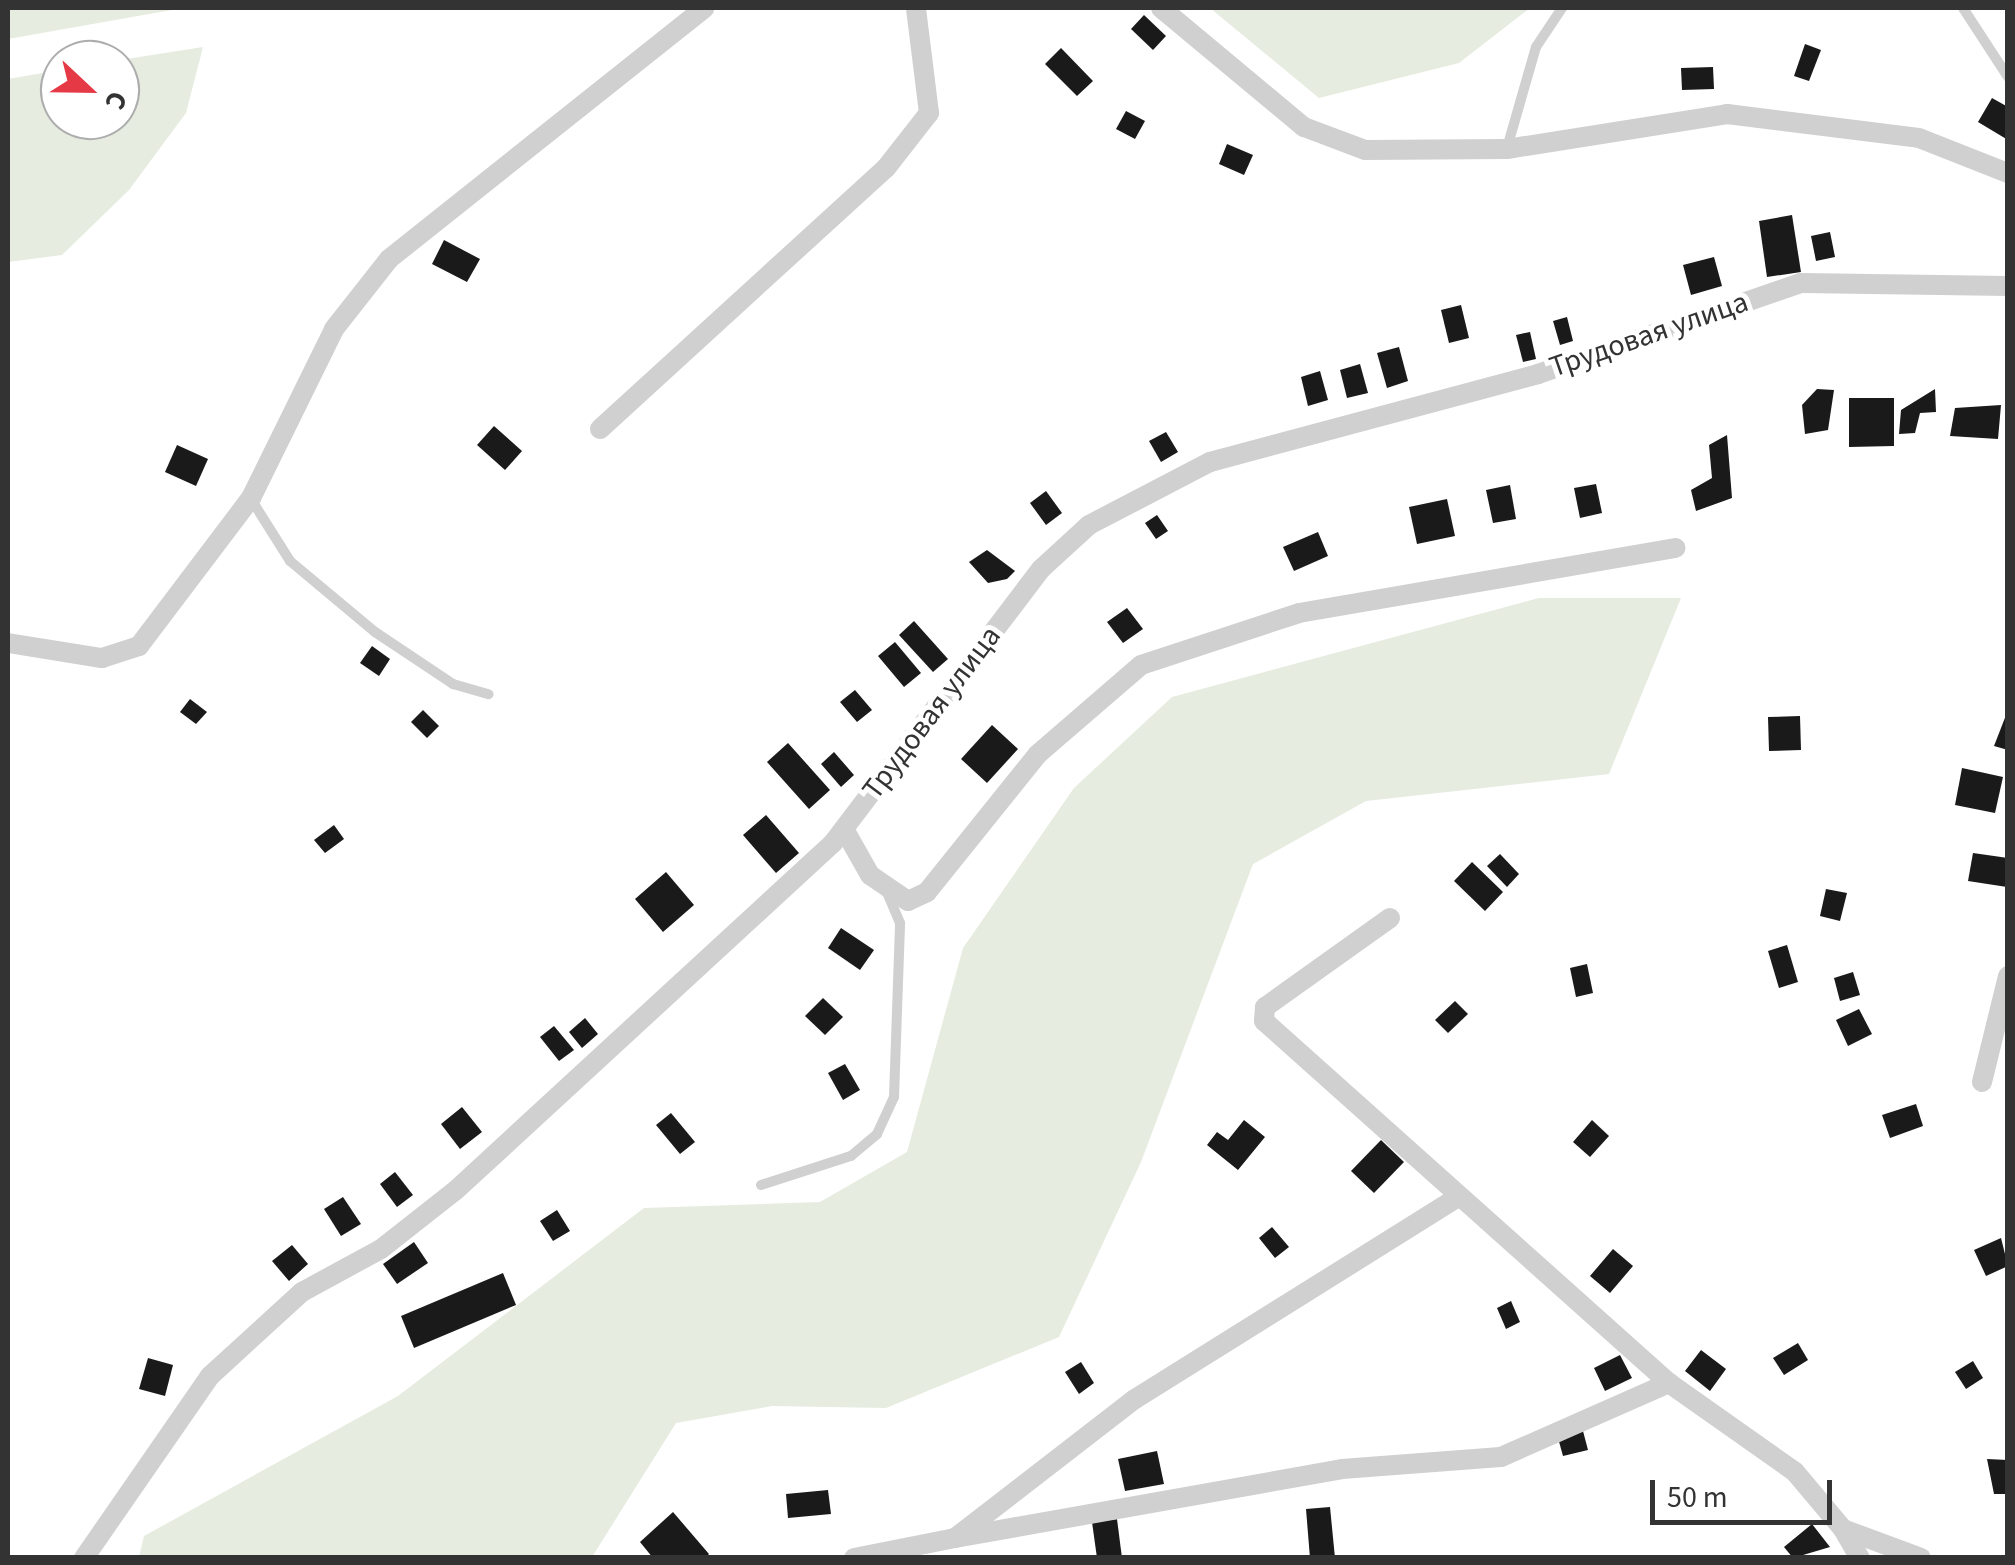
<!DOCTYPE html>
<meta charset="utf-8">
<style>
body{margin:0}
#map{position:relative;width:2015px;height:1565px;overflow:hidden;background:#fff;font-family:"Source Sans 3",sans-serif}
div>[style]{position:absolute}
[style*='--x']{left:calc(var(--x)*1px);top:calc(var(--y)*1px);width:calc(var(--w)*1px);rotate:calc(var(--a)*1deg)}
.green>*{inset:0;background:#e6ecdf}
.building>*{inset:0;background:#1a1a1a}
.service>*{height:10px;margin:-5px;padding:0 5px;transform-origin:5px;border-radius:5px;background:#d0d0d0}
.minor>*{height:20px;margin:-10px;padding:0 10px;transform-origin:10px;border-radius:10px;background:#d0d0d0}
span{translate:-50% -50%;white-space:nowrap;text-align:center;line-height:1.15;-webkit-text-stroke:10px #fff;paint-order:stroke}
.street-label{font-size:30px;color:#333}
.frame{position:absolute;inset:0;border:10px solid #333;pointer-events:none}
.north{position:absolute;left:40px;top:40px;width:100px;height:100px;box-sizing:border-box;background:#fff;border:2px solid #adadad;border-radius:50%;rotate:112deg;font-size:28px;font-weight:700;line-height:40px;text-align:center;color:#333}
.north::after{content:'';display:block;margin:auto;width:35px;height:45px;background:#e63946;clip-path:polygon(50% 0,100% 100%,50% 72%,0 100%)}
.scale{position:absolute;left:1650px;top:1480px;width:182px;height:45px;box-sizing:border-box;border:5px solid #333;border-top:0;padding-left:12px;font-size:30px;line-height:35px;white-space:nowrap;color:#333;-webkit-text-stroke:8px #fff;paint-order:stroke}
</style>
<div id="map">
<div class="green">
<div style="clip-path:polygon(8px 8px,183px 8px,8px 39px)"></div>
<div style="clip-path:polygon(1210px 8px,1530px 8px,1459px 63px,1319px 98px)"></div>
<div style="clip-path:polygon(203px 47px,186px 113px,129px 190px,62px 255px,8px 262px,8px 79px,60px 70px,60px 120px,120px 120px,120px 60px)"></div>
<div style="clip-path:polygon(1539px 598px,1681px 598px,1609px 774px,1366px 801px,1253px 864px,1141px 1162px,1059px 1337px,886px 1408px,772px 1406px,676px 1423px,592px 1557px,139px 1557px,144px 1536px,398px 1396px,644px 1208px,820px 1202px,907px 1152px,963px 948px,1074px 788px,1172px 697px)"></div>
</div>
<div class="building">
<div style="clip-path:polygon(1144px 15px,1166px 36px,1153px 50px,1131px 29px)"></div>
<div style="clip-path:polygon(1805px 44px,1821px 50px,1809px 81px,1794px 76px)"></div>
<div style="clip-path:polygon(1061px 48px,1093px 81px,1077px 96px,1045px 64px)"></div>
<div style="clip-path:polygon(1713px 67px,1714px 89px,1682px 90px,1681px 68px)"></div>
<div style="clip-path:polygon(1992px 98px,2008px 107px,2008px 140px,1978px 122px)"></div>
<div style="clip-path:polygon(1126px 111px,1145px 121px,1135px 139px,1116px 129px)"></div>
<div style="clip-path:polygon(1227px 144px,1253px 155px,1244px 175px,1219px 164px)"></div>
<div style="clip-path:polygon(1792px 215px,1801px 272px,1767px 277px,1759px 221px)"></div>
<div style="clip-path:polygon(1830px 232px,1835px 257px,1816px 261px,1811px 236px)"></div>
<div style="clip-path:polygon(444px 240px,480px 259px,467px 282px,432px 264px)"></div>
<div style="clip-path:polygon(1714px 257px,1722px 286px,1691px 295px,1683px 265px)"></div>
<div style="clip-path:polygon(1461px 305px,1469px 338px,1449px 343px,1441px 310px)"></div>
<div style="clip-path:polygon(1567px 317px,1573px 341px,1560px 345px,1553px 321px)"></div>
<div style="clip-path:polygon(1530px 332px,1536px 359px,1523px 362px,1516px 335px)"></div>
<div style="clip-path:polygon(1399px 347px,1408px 381px,1387px 388px,1377px 353px)"></div>
<div style="clip-path:polygon(1360px 364px,1368px 393px,1347px 398px,1340px 370px)"></div>
<div style="clip-path:polygon(1320px 371px,1328px 400px,1308px 406px,1301px 377px)"></div>
<div style="clip-path:polygon(1817px 389px,1834px 390px,1828px 430px,1805px 434px,1802px 405px)"></div>
<div style="clip-path:polygon(1935px 389px,1936px 412px,1920px 413px,1915px 433px,1899px 434px,1901px 410px)"></div>
<div style="clip-path:polygon(1849px 398px,1894px 398px,1894px 446px,1849px 447px)"></div>
<div style="clip-path:polygon(2001px 405px,1998px 439px,1950px 436px,1955px 408px)"></div>
<div style="clip-path:polygon(494px 426px,522px 451px,505px 470px,477px 445px)"></div>
<div style="clip-path:polygon(1166px 432px,1178px 452px,1161px 462px,1149px 441px)"></div>
<div style="clip-path:polygon(1727px 435px,1732px 498px,1696px 511px,1691px 490px,1712px 478px,1709px 445px)"></div>
<div style="clip-path:polygon(177px 445px,208px 459px,196px 486px,165px 472px)"></div>
<div style="clip-path:polygon(1596px 484px,1602px 513px,1580px 518px,1574px 488px)"></div>
<div style="clip-path:polygon(1510px 485px,1516px 519px,1493px 523px,1486px 490px)"></div>
<div style="clip-path:polygon(1046px 491px,1062px 513px,1046px 525px,1030px 503px)"></div>
<div style="clip-path:polygon(1447px 499px,1455px 536px,1417px 544px,1409px 507px)"></div>
<div style="clip-path:polygon(1157px 515px,1168px 531px,1156px 539px,1145px 523px)"></div>
<div style="clip-path:polygon(1318px 532px,1328px 556px,1294px 571px,1283px 547px)"></div>
<div style="clip-path:polygon(987px 550px,1015px 571px,1007px 579px,988px 583px,969px 562px)"></div>
<div style="clip-path:polygon(1127px 608px,1143px 629px,1123px 643px,1107px 622px)"></div>
<div style="clip-path:polygon(914px 621px,948px 659px,933px 672px,899px 635px)"></div>
<div style="clip-path:polygon(895px 642px,921px 673px,904px 687px,878px 656px)"></div>
<div style="clip-path:polygon(372px 646px,390px 659px,379px 676px,360px 663px)"></div>
<div style="clip-path:polygon(855px 690px,872px 710px,857px 722px,840px 702px)"></div>
<div style="clip-path:polygon(190px 699px,207px 712px,196px 724px,180px 712px)"></div>
<div style="clip-path:polygon(423px 710px,439px 726px,427px 738px,411px 722px)"></div>
<div style="clip-path:polygon(2008px 710px,2008px 750px,1994px 746px)"></div>
<div style="clip-path:polygon(1800px 716px,1801px 750px,1769px 751px,1768px 717px)"></div>
<div style="clip-path:polygon(992px 725px,1018px 749px,987px 783px,961px 759px)"></div>
<div style="clip-path:polygon(788px 743px,830px 790px,809px 809px,767px 762px)"></div>
<div style="clip-path:polygon(834px 752px,854px 775px,841px 787px,821px 764px)"></div>
<div style="clip-path:polygon(1962px 768px,2003px 777px,1995px 813px,1955px 805px)"></div>
<div style="clip-path:polygon(766px 815px,799px 853px,776px 873px,743px 835px)"></div>
<div style="clip-path:polygon(334px 825px,344px 839px,325px 853px,314px 840px)"></div>
<div style="clip-path:polygon(1973px 853px,2008px 858px,2007px 887px,1968px 881px)"></div>
<div style="clip-path:polygon(1500px 854px,1519px 874px,1507px 887px,1487px 866px)"></div>
<div style="clip-path:polygon(1472px 862px,1503px 892px,1485px 911px,1454px 881px)"></div>
<div style="clip-path:polygon(666px 872px,694px 905px,663px 932px,635px 899px)"></div>
<div style="clip-path:polygon(1826px 889px,1847px 893px,1840px 921px,1820px 916px)"></div>
<div style="clip-path:polygon(841px 928px,874px 950px,860px 970px,828px 948px)"></div>
<div style="clip-path:polygon(1787px 945px,1798px 982px,1779px 988px,1768px 951px)"></div>
<div style="clip-path:polygon(1587px 964px,1593px 993px,1576px 997px,1570px 968px)"></div>
<div style="clip-path:polygon(1853px 972px,1860px 995px,1840px 1001px,1834px 978px)"></div>
<div style="clip-path:polygon(823px 998px,843px 1017px,825px 1035px,805px 1016px)"></div>
<div style="clip-path:polygon(1455px 1001px,1468px 1014px,1448px 1033px,1435px 1020px)"></div>
<div style="clip-path:polygon(1859px 1009px,1872px 1034px,1848px 1046px,1836px 1020px)"></div>
<div style="clip-path:polygon(585px 1018px,598px 1034px,582px 1048px,569px 1032px)"></div>
<div style="clip-path:polygon(554px 1026px,574px 1050px,559px 1061px,540px 1037px)"></div>
<div style="clip-path:polygon(845px 1064px,860px 1090px,843px 1100px,828px 1073px)"></div>
<div style="clip-path:polygon(1916px 1104px,1923px 1126px,1890px 1138px,1882px 1115px)"></div>
<div style="clip-path:polygon(462px 1107px,482px 1132px,460px 1149px,441px 1124px)"></div>
<div style="clip-path:polygon(671px 1113px,695px 1142px,680px 1154px,656px 1125px)"></div>
<div style="clip-path:polygon(1244px 1120px,1265px 1137px,1238px 1170px,1207px 1145px,1217px 1132px,1228px 1140px)"></div>
<div style="clip-path:polygon(1592px 1120px,1609px 1136px,1590px 1157px,1573px 1142px)"></div>
<div style="clip-path:polygon(1381px 1140px,1404px 1162px,1374px 1193px,1351px 1171px)"></div>
<div style="clip-path:polygon(395px 1172px,413px 1195px,397px 1207px,380px 1184px)"></div>
<div style="clip-path:polygon(343px 1197px,361px 1224px,341px 1236px,324px 1209px)"></div>
<div style="clip-path:polygon(557px 1210px,570px 1231px,553px 1241px,540px 1221px)"></div>
<div style="clip-path:polygon(1272px 1227px,1289px 1247px,1275px 1258px,1259px 1238px)"></div>
<div style="clip-path:polygon(2001px 1238px,2008px 1266px,1986px 1276px,1974px 1250px)"></div>
<div style="clip-path:polygon(414px 1242px,428px 1263px,397px 1284px,383px 1264px)"></div>
<div style="clip-path:polygon(292px 1245px,308px 1264px,289px 1281px,272px 1261px)"></div>
<div style="clip-path:polygon(1613px 1249px,1633px 1266px,1610px 1293px,1590px 1276px)"></div>
<div style="clip-path:polygon(503px 1273px,516px 1305px,414px 1348px,401px 1316px)"></div>
<div style="clip-path:polygon(1511px 1301px,1520px 1322px,1506px 1329px,1497px 1308px)"></div>
<div style="clip-path:polygon(1798px 1343px,1808px 1360px,1784px 1375px,1773px 1358px)"></div>
<div style="clip-path:polygon(1701px 1350px,1726px 1369px,1710px 1391px,1685px 1371px)"></div>
<div style="clip-path:polygon(1620px 1355px,1632px 1378px,1605px 1391px,1594px 1368px)"></div>
<div style="clip-path:polygon(148px 1358px,173px 1365px,165px 1396px,139px 1389px)"></div>
<div style="clip-path:polygon(1973px 1361px,1983px 1378px,1966px 1389px,1955px 1372px)"></div>
<div style="clip-path:polygon(1081px 1362px,1094px 1383px,1079px 1394px,1065px 1372px)"></div>
<div style="clip-path:polygon(1583px 1431px,1588px 1450px,1563px 1456px,1558px 1438px)"></div>
<div style="clip-path:polygon(1157px 1451px,1164px 1484px,1125px 1491px,1118px 1459px)"></div>
<div style="clip-path:polygon(1987px 1459px,2008px 1460px,2008px 1494px,1994px 1494px)"></div>
<div style="clip-path:polygon(828px 1490px,831px 1514px,788px 1518px,786px 1494px)"></div>
<div style="clip-path:polygon(1330px 1507px,1335px 1558px,1310px 1558px,1306px 1509px)"></div>
<div style="clip-path:polygon(673px 1512px,709px 1554px,705px 1558px,653px 1558px,640px 1542px)"></div>
<div style="clip-path:polygon(1117px 1519px,1122px 1558px,1097px 1558px,1092px 1522px)"></div>
<div style="clip-path:polygon(1812px 1524px,1830px 1547px,1793px 1558px,1784px 1547px)"></div>
</div>
<div class="service">
<div style="--x:1963;--y:8;--w:82;--a:56.9"></div>
<div style="--x:1507;--y:148;--w:105;--a:-74"></div>
<div style="--x:1536;--y:47;--w:47;--a:-56.3"></div>
<div style="--x:251;--y:499;--w:73;--a:57.8"></div>
<div style="--x:290;--y:561;--w:111;--a:39.9"></div>
<div style="--x:375;--y:632;--w:94;--a:33.7"></div>
<div style="--x:453;--y:684;--w:37;--a:16"></div>
<div style="--x:761;--y:1185;--w:95;--a:-17.9"></div>
<div style="--x:851;--y:1156;--w:34;--a:-40"></div>
<div style="--x:877;--y:1134;--w:41;--a:-65.3"></div>
<div style="--x:894;--y:1097;--w:174;--a:-88"></div>
<div style="--x:900;--y:923;--w:33;--a:-113"></div>
</div>
<div class="minor">
<div style="--x:1161;--y:8;--w:186;--a:39.8"></div>
<div style="--x:1304;--y:127;--w:65;--a:20.7"></div>
<div style="--x:1365;--y:150;--w:142;--a:-0.4"></div>
<div style="--x:1507;--y:149;--w:223;--a:-9"></div>
<div style="--x:1727;--y:114;--w:193;--a:7.1"></div>
<div style="--x:1919;--y:138;--w:96;--a:21.5"></div>
<div style="--x:600;--y:429;--w:387;--a:-42.4"></div>
<div style="--x:886;--y:168;--w:70;--a:-52"></div>
<div style="--x:929;--y:113;--w:106;--a:-97.1"></div>
<div style="--x:8;--y:643;--w:95;--a:9.1"></div>
<div style="--x:102;--y:658;--w:39;--a:-18"></div>
<div style="--x:139;--y:646;--w:186;--a:-52.9"></div>
<div style="--x:251;--y:498;--w:188;--a:-63.8"></div>
<div style="--x:334;--y:329;--w:89;--a:-51.8"></div>
<div style="--x:389;--y:259;--w:403;--a:-38.5"></div>
<div style="--x:844;--y:829;--w:53;--a:60.5"></div>
<div style="--x:870;--y:875;--w:46;--a:34.4"></div>
<div style="--x:908;--y:901;--w:21;--a:-25"></div>
<div style="--x:927;--y:892;--w:177;--a:-51.2"></div>
<div style="--x:1038;--y:754;--w:136;--a:-40.8"></div>
<div style="--x:1141;--y:665;--w:166;--a:-18.2"></div>
<div style="--x:1299;--y:613;--w:382;--a:-9.8"></div>
<div style="--x:1390;--y:918;--w:153;--a:144.5"></div>
<div style="--x:1265;--y:1007;--w:14;--a:94"></div>
<div style="--x:1264;--y:1021;--w:543;--a:41.79"></div>
<div style="--x:1669;--y:1383;--w:154;--a:35.2"></div>
<div style="--x:1795;--y:1472;--w:75;--a:49.9"></div>
<div style="--x:1843;--y:1529;--w:83;--a:20.4"></div>
<div style="--x:1982;--y:1082;--w:109;--a:-76.2"></div>
<div style="--x:1843;--y:1529;--w:34;--a:60"></div>
<div style="--x:955;--y:1538;--w:393;--a:-10.1"></div>
<div style="--x:1342;--y:1469;--w:159;--a:-4.3"></div>
<div style="--x:1501;--y:1457;--w:184;--a:-23.8"></div>
<div style="--x:84;--y:1558;--w:221;--a:-55.3"></div>
<div style="--x:210;--y:1376;--w:125;--a:-42.4"></div>
<div style="--x:302;--y:1292;--w:90;--a:-28.6"></div>
<div style="--x:381;--y:1249;--w:95;--a:-38.2"></div>
<div style="--x:456;--y:1190;--w:512;--a:-42.63"></div>
<div style="--x:833;--y:843;--w:344;--a:-52.8"></div>
<div style="--x:1041;--y:569;--w:65;--a:-42.5"></div>
<div style="--x:1089;--y:525;--w:136;--a:-27.5"></div>
<div style="--x:1210;--y:462;--w:340;--a:-15"></div>
<div style="--x:1538;--y:374;--w:278;--a:-19.1"></div>
<div style="--x:1801;--y:283;--w:207;--a:0.8"></div>
<div style="--x:854;--y:1558;--w:103;--a:-11.2"></div>
<div style="--x:955;--y:1538;--w:227;--a:-37.7"></div>
<div style="--x:1135;--y:1399;--w:381;--a:-32"></div>
</div>
<div class="street-label">
<span style="left:1649px;top:335px;rotate:-19deg">Трудовая улица</span>
<span style="left:932px;top:713px;rotate:-53deg">Трудовая улица</span>
</div>
<div class="frame"></div>
<div class="north">С</div>
<div class="scale">50 m</div>
</div>
